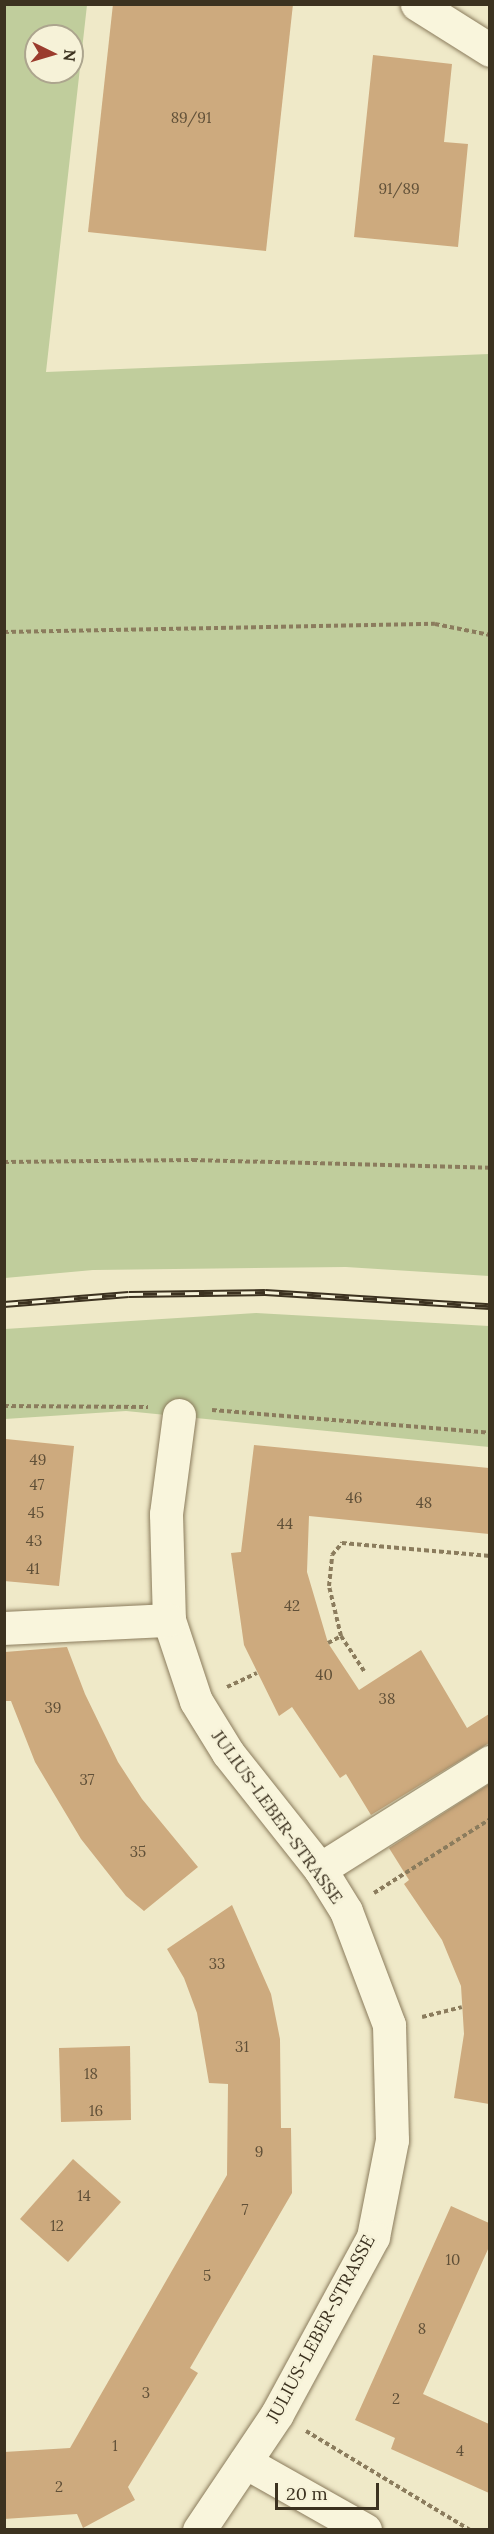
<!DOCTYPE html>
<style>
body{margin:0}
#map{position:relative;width:494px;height:2534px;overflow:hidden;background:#efe9c8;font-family:Lora,serif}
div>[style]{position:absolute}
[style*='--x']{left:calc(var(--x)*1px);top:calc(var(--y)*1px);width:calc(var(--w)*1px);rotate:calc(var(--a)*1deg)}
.green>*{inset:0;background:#c0cd9c}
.building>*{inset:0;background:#cdaa7e}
.path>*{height:4px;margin-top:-2px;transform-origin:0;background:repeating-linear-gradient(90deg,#8b7c5d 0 4.5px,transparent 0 7.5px)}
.roads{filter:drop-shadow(0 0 2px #8b7c5d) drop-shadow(0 0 2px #8b7c5d)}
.minor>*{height:33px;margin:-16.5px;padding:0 16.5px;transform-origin:16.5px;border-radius:16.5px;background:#f9f5dc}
.rail>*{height:7px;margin-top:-3.5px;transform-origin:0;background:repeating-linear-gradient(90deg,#f6f2d8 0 14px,#3c3220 0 28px);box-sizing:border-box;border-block:2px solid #3c3220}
span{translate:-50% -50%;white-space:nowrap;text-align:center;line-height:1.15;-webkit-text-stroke:5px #f6f2d8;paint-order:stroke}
.number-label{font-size:15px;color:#605038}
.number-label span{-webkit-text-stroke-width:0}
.street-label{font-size:18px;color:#3c3220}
.frame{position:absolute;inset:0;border:6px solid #3c3220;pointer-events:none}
.north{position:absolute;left:24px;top:24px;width:60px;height:60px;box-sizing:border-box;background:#f6f2d8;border:2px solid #aca58e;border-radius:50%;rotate:95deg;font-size:16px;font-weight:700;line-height:24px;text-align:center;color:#3c3220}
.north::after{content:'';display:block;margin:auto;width:21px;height:27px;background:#9b3c2d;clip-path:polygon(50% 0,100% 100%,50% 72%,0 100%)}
.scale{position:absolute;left:275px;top:2483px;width:104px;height:27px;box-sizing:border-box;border:3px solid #3c3220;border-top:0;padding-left:8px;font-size:18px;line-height:21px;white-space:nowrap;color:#3c3220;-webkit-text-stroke:4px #f6f2d8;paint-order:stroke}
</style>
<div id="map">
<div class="green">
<div style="clip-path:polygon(evenodd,5px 4px,87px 5px,46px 372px,489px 354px,489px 1276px,346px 1267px,93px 1270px,5px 1278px,5px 4px,36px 36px,72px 36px,72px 72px,36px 72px,36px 36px)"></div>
<div style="clip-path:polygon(256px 1313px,489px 1326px,489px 1447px,126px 1411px,5px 1419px,5px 1329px)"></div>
</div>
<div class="building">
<div style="clip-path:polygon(113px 4px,293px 4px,266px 251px,88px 232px)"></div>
<div style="clip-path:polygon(373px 55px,452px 64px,444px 142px,468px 144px,458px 247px,354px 237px)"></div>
<div style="clip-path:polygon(6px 1439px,74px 1446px,59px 1586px,4px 1581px)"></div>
<div style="clip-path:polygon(254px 1445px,489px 1468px,489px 1534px,309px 1516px,307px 1572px,328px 1643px,359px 1690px,421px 1650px,467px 1728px,489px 1714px,489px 1743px,371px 1815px,346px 1774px,340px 1778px,292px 1707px,279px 1716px,244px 1645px,231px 1553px,241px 1552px)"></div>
<div style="clip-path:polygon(67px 1647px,85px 1694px,118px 1762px,142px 1799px,198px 1867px,144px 1911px,126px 1896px,81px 1839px,35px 1762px,11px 1701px,4px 1701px,5px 1652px)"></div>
<div style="clip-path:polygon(489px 1784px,489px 2104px,454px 2098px,464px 2034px,461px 1986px,442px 1940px,404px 1884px,409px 1880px,389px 1848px)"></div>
<div style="clip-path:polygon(232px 1905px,271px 1994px,280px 2039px,281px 2128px,291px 2128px,292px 2193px,190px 2368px,198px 2373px,128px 2487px,135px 2500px,83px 2528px,77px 2514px,4px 2519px,4px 2452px,70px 2448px,227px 2175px,228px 2084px,209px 2083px,197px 2013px,184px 1978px,167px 1949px)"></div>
<div style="clip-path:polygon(130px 2046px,131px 2120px,61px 2122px,59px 2048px)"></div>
<div style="clip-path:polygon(73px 2159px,121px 2202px,68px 2262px,20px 2219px)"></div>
<div style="clip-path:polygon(451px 2206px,489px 2223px,489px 2247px,423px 2394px,489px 2424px,489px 2493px,391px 2449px,395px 2438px,355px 2420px)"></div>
</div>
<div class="path">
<div style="--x:4;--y:632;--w:431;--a:-1.1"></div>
<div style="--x:435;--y:624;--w:56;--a:11.3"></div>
<div style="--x:4;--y:1162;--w:189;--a:-0.6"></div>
<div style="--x:193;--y:1160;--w:297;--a:1.5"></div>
<div style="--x:4;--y:1406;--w:144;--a:0.4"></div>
<div style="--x:212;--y:1410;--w:279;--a:4.7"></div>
<div style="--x:341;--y:1636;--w:42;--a:56.7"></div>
<div style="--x:328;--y:1643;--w:15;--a:-28"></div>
<div style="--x:341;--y:1636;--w:51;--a:-103.5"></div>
<div style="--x:329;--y:1586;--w:31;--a:-84"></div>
<div style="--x:332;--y:1555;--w:16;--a:-50"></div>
<div style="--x:342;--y:1543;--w:149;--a:5"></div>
<div style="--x:227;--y:1687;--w:33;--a:-25"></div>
<div style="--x:374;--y:1893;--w:138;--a:-32.5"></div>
<div style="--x:422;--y:2017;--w:41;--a:-14"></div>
<div style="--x:306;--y:2431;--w:192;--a:31.1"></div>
</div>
<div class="roads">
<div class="minor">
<div style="--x:417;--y:4;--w:86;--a:32.2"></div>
<div style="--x:179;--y:1415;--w:100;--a:97.5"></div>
<div style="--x:166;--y:1514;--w:106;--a:88.4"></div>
<div style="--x:169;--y:1620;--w:85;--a:71.6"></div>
<div style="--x:196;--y:1701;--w:61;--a:58.4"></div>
<div style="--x:228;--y:1753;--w:148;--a:51.6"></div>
<div style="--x:320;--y:1869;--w:49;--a:58.2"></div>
<div style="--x:346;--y:1911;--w:122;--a:69.3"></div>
<div style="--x:389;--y:2025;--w:115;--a:88.5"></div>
<div style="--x:392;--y:2140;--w:99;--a:101.1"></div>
<div style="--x:373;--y:2237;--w:201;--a:118.5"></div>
<div style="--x:277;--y:2414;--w:140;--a:123.9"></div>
<div style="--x:4;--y:1628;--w:165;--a:-2.8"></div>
<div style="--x:320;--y:1869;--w:201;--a:-32.2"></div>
<div style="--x:245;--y:2462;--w:138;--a:29.5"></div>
</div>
</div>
<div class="rail">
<div style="--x:4;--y:1304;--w:125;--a:-4.6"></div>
<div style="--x:129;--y:1294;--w:136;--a:-0.8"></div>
<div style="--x:265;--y:1292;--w:225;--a:3.6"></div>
</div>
<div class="number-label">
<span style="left:191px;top:118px">89/91</span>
<span style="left:399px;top:189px">91/89</span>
<span style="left:38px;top:1460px">49</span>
<span style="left:37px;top:1485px">47</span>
<span style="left:354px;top:1498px">46</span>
<span style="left:424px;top:1503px">48</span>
<span style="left:36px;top:1513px">45</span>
<span style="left:285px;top:1524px">44</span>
<span style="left:34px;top:1541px">43</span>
<span style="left:33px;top:1569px">41</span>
<span style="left:292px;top:1606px">42</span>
<span style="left:324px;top:1675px">40</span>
<span style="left:387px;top:1699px">38</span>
<span style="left:53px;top:1708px">39</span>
<span style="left:87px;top:1780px">37</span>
<span style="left:138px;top:1852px">35</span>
<span style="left:217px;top:1964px">33</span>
<span style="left:242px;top:2047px">31</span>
<span style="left:91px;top:2074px">18</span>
<span style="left:96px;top:2111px">16</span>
<span style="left:259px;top:2152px">9</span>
<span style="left:84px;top:2196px">14</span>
<span style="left:245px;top:2210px">7</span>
<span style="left:57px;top:2226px">12</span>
<span style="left:453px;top:2260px">10</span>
<span style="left:207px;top:2276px">5</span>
<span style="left:422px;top:2329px">8</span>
<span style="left:146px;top:2393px">3</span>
<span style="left:396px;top:2399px">2</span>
<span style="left:115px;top:2446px">1</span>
<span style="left:460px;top:2451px">4</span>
<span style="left:59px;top:2487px">2</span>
</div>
<div class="street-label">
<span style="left:277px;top:1817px;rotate:54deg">JULIUS-LEBER-STRASSE</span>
<span style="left:321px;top:2329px;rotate:-62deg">JULIUS-LEBER-STRASSE</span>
</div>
<div class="frame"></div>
<div class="north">N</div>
<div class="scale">20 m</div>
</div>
